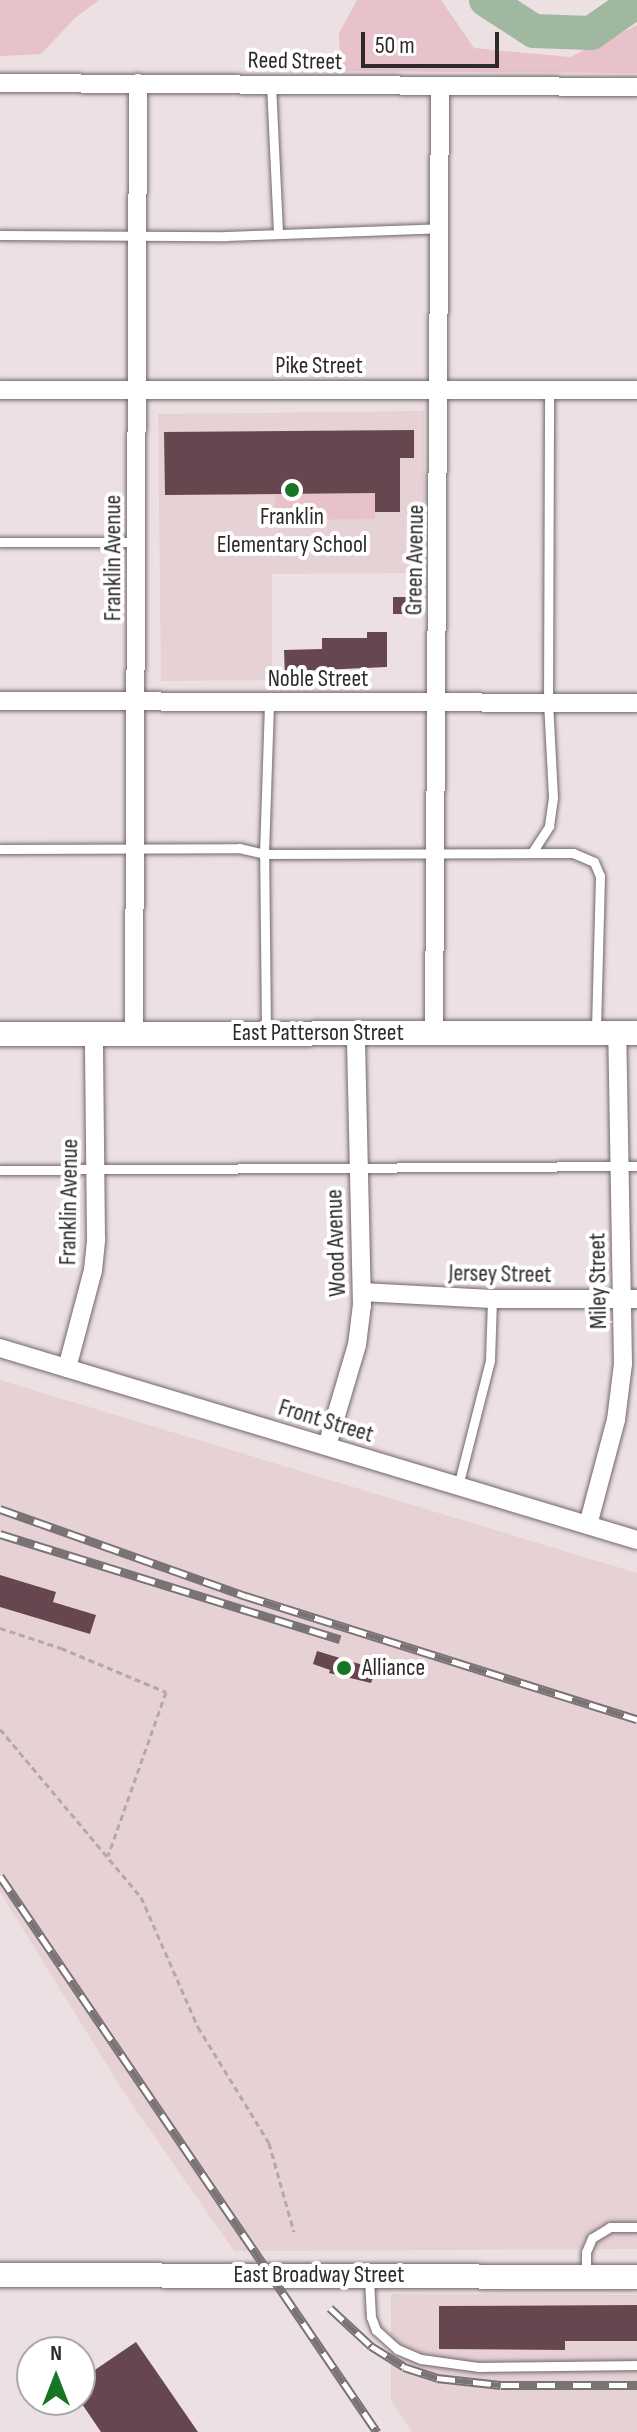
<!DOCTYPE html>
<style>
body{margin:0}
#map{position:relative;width:637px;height:2432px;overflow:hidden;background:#ede0e3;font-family:"Sofia Sans Condensed",sans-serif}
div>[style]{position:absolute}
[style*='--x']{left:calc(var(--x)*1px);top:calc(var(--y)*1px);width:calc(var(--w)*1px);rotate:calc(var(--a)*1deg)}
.built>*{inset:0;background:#e6d1d5}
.green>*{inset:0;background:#e7c2ca}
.river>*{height:34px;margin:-17px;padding:0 17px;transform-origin:17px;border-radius:17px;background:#9fb89f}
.building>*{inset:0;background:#67474f}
.path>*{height:3px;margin-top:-1.5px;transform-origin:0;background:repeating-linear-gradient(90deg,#b3a9ab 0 6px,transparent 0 10px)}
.roads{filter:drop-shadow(0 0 2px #72676a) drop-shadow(0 0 2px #72676a)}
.service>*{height:9px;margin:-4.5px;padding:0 4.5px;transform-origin:4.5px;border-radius:4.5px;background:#fff}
.minor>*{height:18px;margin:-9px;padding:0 9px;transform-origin:9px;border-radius:9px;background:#fff}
.tertiary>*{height:24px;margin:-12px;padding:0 12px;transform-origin:12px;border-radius:12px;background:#fff}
.rail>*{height:9px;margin-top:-4.5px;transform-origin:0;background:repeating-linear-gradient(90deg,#fff 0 18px,#7a7375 0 36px);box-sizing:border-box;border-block:2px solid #7a7375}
.dots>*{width:22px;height:22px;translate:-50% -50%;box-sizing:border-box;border:4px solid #fff;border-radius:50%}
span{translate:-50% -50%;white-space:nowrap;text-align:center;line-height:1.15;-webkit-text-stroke:8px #fff;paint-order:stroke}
.street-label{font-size:24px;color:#2e2a2b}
.poi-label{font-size:24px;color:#2e2a2b}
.left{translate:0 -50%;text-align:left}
.north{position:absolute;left:16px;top:2336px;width:80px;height:80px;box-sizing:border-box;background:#fff;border:2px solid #abaaaa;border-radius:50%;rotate:0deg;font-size:22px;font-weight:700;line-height:32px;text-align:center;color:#2e2a2b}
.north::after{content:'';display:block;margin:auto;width:28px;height:36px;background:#167625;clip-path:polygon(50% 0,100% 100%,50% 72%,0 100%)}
.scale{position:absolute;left:361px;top:32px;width:138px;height:36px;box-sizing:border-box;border:4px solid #2e2a2b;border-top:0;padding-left:10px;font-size:24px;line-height:28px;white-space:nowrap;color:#2e2a2b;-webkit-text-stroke:6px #fff;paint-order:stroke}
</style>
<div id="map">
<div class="built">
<div style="clip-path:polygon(424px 411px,425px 573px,272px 574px,272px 680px,161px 681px,158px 414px)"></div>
<div style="clip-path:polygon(0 1380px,637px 1573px,637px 2249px,234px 2251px,123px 2091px,0 1892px)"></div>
<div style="clip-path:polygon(391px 2294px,637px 2295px,637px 2432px,412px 2432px,391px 2400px)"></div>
</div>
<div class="green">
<div style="clip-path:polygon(0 0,99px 0,75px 18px,41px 54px,0 56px)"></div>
<div style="clip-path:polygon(357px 0,441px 0,474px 48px,570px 57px,637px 25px,637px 73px,340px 71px,339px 33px)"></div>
<div style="clip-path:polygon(375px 493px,375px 519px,275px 520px,275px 494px)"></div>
</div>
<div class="river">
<div style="--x:486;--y:0;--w:57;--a:32.9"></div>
<div style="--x:534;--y:31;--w:57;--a:2"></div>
<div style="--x:591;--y:33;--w:56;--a:-34.8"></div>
</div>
<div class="building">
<div style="clip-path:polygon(414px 430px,414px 458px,400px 458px,400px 512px,375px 512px,375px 493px,165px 495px,164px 432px)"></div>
<div style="clip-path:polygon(393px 597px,417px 597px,417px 614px,393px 614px)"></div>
<div style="clip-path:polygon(367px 632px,387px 632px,387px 667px,299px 671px,300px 678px,285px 678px,284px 650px,322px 649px,322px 638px,367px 638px)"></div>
<div style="clip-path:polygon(0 1575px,56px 1592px,53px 1602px,96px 1615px,90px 1634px,0 1607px)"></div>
<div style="clip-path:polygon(317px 1651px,376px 1669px,371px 1683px,329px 1673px,330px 1670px,313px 1664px)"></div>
<div style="clip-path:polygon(637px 2305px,637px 2341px,565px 2341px,565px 2350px,439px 2349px,439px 2306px)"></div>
<div style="clip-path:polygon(136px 2342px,198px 2432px,101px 2432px,80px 2401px,80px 2380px)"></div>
</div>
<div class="path">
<div style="--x:0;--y:1628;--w:64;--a:18.2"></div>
<div style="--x:61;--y:1648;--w:114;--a:22.7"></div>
<div style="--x:166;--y:1692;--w:174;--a:109.5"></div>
<div style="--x:0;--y:1729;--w:219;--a:50"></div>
<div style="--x:141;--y:1897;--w:142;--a:66.3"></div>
<div style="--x:198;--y:2027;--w:136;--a:58.5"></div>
<div style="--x:269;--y:2143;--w:92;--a:74.3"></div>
</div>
<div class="roads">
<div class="service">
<div style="--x:271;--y:84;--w:149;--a:87.3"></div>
<div style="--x:0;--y:235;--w:226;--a:0.3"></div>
<div style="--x:226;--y:236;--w:214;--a:-2.1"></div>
<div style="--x:0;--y:542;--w:137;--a:0"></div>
<div style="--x:0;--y:849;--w:239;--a:-0.2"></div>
<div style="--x:239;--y:848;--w:26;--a:13"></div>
<div style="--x:264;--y:854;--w:309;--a:-0.2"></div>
<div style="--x:573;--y:853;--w:23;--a:23"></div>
<div style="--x:594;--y:862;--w:15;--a:67"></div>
<div style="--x:600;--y:876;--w:156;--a:91.5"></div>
<div style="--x:533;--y:851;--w:30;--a:-57"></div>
<div style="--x:549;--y:826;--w:29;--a:-82"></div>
<div style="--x:553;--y:797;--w:94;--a:-93"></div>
<div style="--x:548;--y:703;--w:313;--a:-89.8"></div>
<div style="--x:266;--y:1031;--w:177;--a:-90.6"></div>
<div style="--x:264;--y:854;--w:151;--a:-88.1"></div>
<div style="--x:0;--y:1170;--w:637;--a:-0.36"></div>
<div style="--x:458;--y:1486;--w:130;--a:-75.7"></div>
<div style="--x:490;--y:1360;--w:61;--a:-88.1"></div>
<div style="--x:586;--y:2277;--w:25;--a:-90"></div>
<div style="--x:586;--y:2252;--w:15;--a:-67"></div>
<div style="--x:592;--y:2238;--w:21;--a:-31"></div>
<div style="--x:610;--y:2227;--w:27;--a:0"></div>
<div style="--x:369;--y:2279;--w:38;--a:87"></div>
<div style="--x:371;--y:2317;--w:14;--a:69"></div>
<div style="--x:376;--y:2330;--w:28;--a:42"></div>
<div style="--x:397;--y:2349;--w:26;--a:23"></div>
<div style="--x:421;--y:2359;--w:59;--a:7.9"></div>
<div style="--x:479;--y:2367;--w:158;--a:-0.7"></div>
</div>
<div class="minor">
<div style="--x:0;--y:83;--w:637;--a:0.36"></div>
<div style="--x:0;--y:390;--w:637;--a:0"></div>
<div style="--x:0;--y:701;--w:637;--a:0.18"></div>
<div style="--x:134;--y:1033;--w:950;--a:-89.76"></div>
<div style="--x:434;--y:1033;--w:946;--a:-89.64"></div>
<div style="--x:362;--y:1292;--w:130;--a:3.1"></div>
<div style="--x:492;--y:1299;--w:145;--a:0"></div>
<div style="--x:0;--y:1348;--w:665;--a:16.77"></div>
<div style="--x:67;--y:1368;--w:101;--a:-75.1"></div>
<div style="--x:93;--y:1270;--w:31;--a:-84"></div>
<div style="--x:96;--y:1239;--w:206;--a:-90.6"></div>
<div style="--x:327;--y:1446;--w:105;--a:-73.5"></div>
<div style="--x:357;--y:1345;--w:39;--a:-83"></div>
<div style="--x:362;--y:1306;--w:273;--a:-91.3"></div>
<div style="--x:588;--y:1525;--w:109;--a:-75.1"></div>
<div style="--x:616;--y:1420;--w:56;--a:-82.9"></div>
<div style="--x:623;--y:1364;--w:331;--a:-91"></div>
</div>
<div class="tertiary">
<div style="--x:0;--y:1034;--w:637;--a:-0.09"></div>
<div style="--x:0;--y:2275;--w:637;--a:0.18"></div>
</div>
</div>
<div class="rail">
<div style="--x:0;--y:1509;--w:261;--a:19.5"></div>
<div style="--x:246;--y:1596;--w:410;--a:17.5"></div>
<div style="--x:0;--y:1534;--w:356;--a:17.2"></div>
<div style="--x:0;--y:1876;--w:672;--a:55.86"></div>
<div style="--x:330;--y:2308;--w:56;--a:42.8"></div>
<div style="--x:371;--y:2346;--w:39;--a:32"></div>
<div style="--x:404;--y:2367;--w:35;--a:18"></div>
<div style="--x:437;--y:2378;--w:64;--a:6.2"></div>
<div style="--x:501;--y:2385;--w:136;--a:0"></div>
</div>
<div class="dots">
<div style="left:292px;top:490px;background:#167625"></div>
<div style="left:344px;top:1668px;background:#167625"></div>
</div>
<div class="street-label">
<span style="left:295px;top:61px;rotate:1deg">Reed Street</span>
<span style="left:319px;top:366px">Pike Street</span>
<span style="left:113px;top:558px;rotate:-90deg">Franklin Avenue</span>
<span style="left:415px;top:560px;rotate:-89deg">Green Avenue</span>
<span style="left:318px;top:679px">Noble Street</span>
<span style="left:318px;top:1033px">East Patterson Street</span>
<span style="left:69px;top:1202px;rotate:-89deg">Franklin Avenue</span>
<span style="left:336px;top:1243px;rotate:-92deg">Wood Avenue</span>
<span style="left:500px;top:1274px;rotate:1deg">Jersey Street</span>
<span style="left:598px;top:1281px;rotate:-91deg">Miley Street</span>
<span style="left:326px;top:1421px;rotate:17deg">Front Street</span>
<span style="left:319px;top:2275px">East Broadway Street</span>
</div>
<div class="poi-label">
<span style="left:292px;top:531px">Franklin<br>Elementary School</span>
<span class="left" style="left:362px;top:1668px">Alliance</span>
</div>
<div class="north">N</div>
<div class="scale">50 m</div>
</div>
